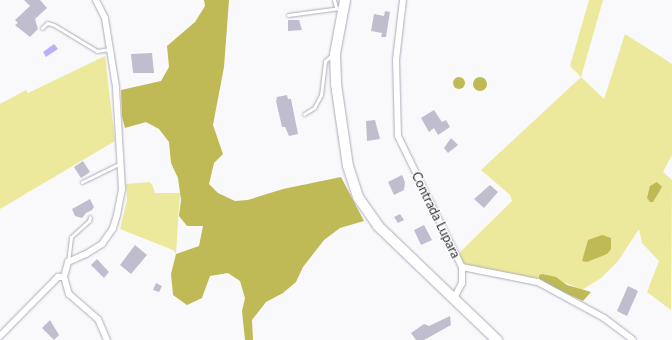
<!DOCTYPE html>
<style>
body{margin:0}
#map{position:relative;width:672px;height:340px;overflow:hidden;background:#f9f9fc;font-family:Lato,sans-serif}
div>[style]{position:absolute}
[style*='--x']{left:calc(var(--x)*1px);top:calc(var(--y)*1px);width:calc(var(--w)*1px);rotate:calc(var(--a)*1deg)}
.green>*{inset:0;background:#ece89c}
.forest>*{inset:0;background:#bfb956}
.round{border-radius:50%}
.water>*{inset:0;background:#bbb1f6}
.building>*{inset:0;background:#c0bece}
.roads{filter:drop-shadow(0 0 1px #acabba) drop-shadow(0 0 1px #acabba)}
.service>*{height:3px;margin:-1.5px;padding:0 1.5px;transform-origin:1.5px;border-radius:1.5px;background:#fff}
.minor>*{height:6px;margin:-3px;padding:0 3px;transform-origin:3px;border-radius:3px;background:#fff}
.primary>*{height:10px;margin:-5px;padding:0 5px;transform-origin:5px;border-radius:5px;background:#fff}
span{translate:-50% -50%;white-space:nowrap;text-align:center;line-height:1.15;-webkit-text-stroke:3px #fff;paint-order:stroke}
.street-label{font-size:13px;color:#313036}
</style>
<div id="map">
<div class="green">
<div style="clip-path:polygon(589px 0,603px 0,581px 77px,604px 99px,625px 34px,672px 64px,672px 155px,663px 172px,672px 180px,671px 310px,647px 292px,659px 261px,642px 243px,639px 229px,618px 261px,601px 278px,582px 290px,545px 274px,539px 275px,539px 279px,530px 278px,469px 265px,463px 263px,458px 254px,512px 201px,510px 195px,481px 170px,581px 77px,570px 66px)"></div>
<div style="clip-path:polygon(105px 56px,115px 141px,0 209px,0 104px,26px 90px,28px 93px)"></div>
<div style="clip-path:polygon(149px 182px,152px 184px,155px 193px,180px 193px,176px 254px,173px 250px,120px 229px,127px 200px,126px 184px)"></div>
</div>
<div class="forest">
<div style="clip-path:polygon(204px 0,229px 0,224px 67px,213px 125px,223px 154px,214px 163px,209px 184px,218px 193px,235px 201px,248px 200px,283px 189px,341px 177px,364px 221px,340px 228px,324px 240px,303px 267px,296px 282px,283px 293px,266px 302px,252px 320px,253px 340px,245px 340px,242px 311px,245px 298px,240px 281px,228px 273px,210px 276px,202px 298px,187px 305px,173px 295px,171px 274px,176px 254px,199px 246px,203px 226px,187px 226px,179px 216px,181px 200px,178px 178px,171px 163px,169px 142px,159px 129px,146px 122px,125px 128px,122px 117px,121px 90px,161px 81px,169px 67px,167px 46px,195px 22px,205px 6px)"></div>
<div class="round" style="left:453px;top:77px;width:12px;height:12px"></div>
<div class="round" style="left:473px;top:77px;width:14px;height:14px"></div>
<div style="clip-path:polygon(657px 182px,662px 187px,653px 202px,650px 202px,647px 198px,650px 186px)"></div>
<div style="clip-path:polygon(602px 235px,611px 238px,611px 249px,607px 254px,587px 262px,582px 261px,588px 240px)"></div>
<div style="clip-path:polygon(543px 274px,556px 277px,567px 285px,591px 292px,583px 301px,544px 283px,539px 279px,539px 275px)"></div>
</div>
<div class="water">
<div style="clip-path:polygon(54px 44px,58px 49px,46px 57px,43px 52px)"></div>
</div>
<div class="building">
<div style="clip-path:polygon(24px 0,40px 0,47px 8px,35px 19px,38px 29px,30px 37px,15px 25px,18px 23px,15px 20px,30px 6px)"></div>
<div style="clip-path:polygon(385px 11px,390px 12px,386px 37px,381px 37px,382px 33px,371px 31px,374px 14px,384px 16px)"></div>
<div style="clip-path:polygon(288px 20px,299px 20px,302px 30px,288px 31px)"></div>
<div style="clip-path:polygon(152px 53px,154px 73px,133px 73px,131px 54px)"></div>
<div style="clip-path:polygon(287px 95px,288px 99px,291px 99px,298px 134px,289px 136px,285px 127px,282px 127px,276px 101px,277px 97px)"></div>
<div style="clip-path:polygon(434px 110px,442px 122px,446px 120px,450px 127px,438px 135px,434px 128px,429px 132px,421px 118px)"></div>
<div style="clip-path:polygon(375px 120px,380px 139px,367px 141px,366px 121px)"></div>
<div style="clip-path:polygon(451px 138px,458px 145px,448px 153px,444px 148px)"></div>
<div style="clip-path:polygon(83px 161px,90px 172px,81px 178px,74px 167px)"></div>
<div style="clip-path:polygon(402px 175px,405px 182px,404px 190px,394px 195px,388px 182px)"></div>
<div style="clip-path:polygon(490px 185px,498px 192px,484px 208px,474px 199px)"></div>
<div style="clip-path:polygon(90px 199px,94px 207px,92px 210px,86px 213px,82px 218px,75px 216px,72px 209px)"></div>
<div style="clip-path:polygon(400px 214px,404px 220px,398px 223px,394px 217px)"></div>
<div style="clip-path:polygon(424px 225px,432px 240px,421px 245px,414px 230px)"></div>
<div style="clip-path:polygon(135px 245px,147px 255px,131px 274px,120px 265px)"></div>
<div style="clip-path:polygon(97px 259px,109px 272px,104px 278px,91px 265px)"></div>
<div style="clip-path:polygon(156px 283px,162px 286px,159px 292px,153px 290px)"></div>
<div style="clip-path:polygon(628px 286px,638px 291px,627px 316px,617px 311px)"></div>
<div style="clip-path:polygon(450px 316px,451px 325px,424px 340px,416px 340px,411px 333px,424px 324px,429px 326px)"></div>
<div style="clip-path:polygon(50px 320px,59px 335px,54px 340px,42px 328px)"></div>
</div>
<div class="roads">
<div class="service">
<div style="--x:334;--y:0;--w:7;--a:74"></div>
<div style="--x:288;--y:15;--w:53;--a:-7.5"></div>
<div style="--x:42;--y:28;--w:7;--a:-45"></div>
<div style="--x:47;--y:23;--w:7;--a:16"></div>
<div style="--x:54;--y:25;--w:50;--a:31.2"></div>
<div style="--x:97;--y:51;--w:13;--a:-9"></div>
<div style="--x:304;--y:114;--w:12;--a:-31"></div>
<div style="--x:314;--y:108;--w:15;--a:-62"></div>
<div style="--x:321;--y:95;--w:34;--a:-83"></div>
<div style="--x:325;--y:61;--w:11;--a:-41"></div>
<div style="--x:82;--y:182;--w:43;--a:-26"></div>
<div style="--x:68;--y:262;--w:25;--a:-83"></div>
<div style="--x:71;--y:237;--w:24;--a:-42"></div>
<div style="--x:89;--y:221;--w:4;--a:-76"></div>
</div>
<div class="minor">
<div style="--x:403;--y:0;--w:60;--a:96.7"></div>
<div style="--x:396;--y:60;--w:76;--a:88.5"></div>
<div style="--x:398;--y:136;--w:146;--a:64"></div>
<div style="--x:462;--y:267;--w:77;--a:11.2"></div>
<div style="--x:538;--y:282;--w:75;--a:28.6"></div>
<div style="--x:604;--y:318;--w:36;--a:37"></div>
<div style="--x:64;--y:277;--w:18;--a:74"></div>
<div style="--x:69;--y:294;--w:38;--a:41"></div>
<div style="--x:98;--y:319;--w:23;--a:67"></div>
<div style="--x:453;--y:300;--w:19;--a:-62"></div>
<div style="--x:462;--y:283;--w:16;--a:-90"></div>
<div style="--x:0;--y:336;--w:83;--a:-45.5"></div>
<div style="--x:58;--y:277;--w:6;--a:0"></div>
<div style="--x:64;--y:277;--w:16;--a:-75"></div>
<div style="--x:68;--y:262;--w:20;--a:-24"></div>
<div style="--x:86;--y:254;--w:19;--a:-32"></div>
<div style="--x:102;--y:244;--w:19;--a:-55"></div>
<div style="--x:113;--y:228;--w:14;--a:-73"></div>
<div style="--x:117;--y:215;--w:26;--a:-79"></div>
<div style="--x:122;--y:189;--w:102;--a:-93.4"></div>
<div style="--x:116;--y:87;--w:70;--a:-99.1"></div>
<div style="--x:105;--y:18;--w:20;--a:-117"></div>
</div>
<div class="primary">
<div style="--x:345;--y:0;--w:55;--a:100.5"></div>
<div style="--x:335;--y:54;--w:30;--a:88"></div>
<div style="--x:336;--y:84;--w:83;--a:81.7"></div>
<div style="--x:348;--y:166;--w:33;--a:72"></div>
<div style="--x:358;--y:197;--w:35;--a:55"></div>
<div style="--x:378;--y:226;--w:165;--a:43.8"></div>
</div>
</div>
<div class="street-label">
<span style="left:436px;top:215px;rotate:64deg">Contrada Lupara</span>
</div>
</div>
